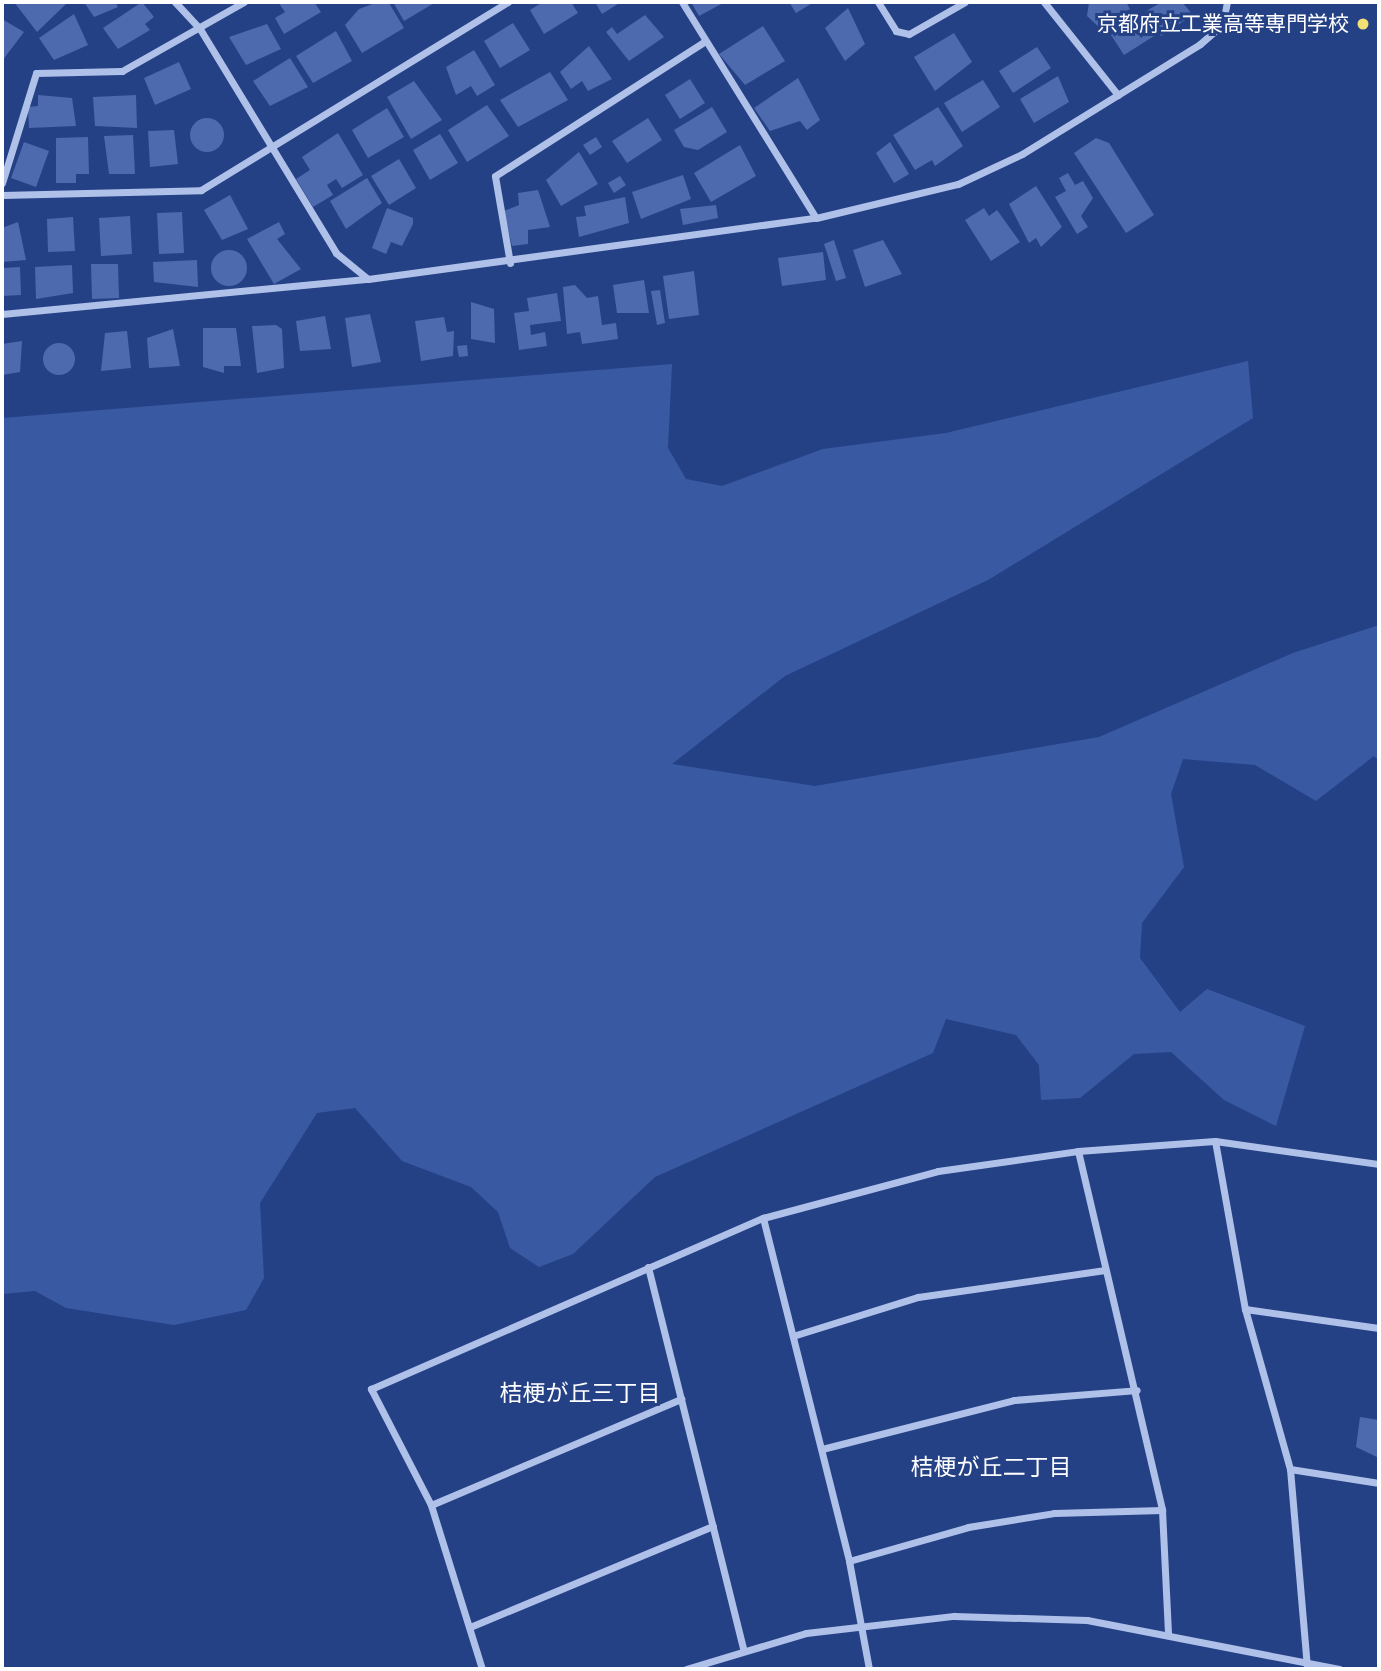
<!DOCTYPE html>
<meta charset="utf-8">
<style>
body{margin:0}
#map{position:relative;width:1381px;height:1671px;overflow:hidden;background:#254186;font-family:"Archivo Narrow","Noto Sans JP",sans-serif}
div>[style]{position:absolute}
[style*='--x']{left:calc(var(--x)*1px);top:calc(var(--y)*1px);width:calc(var(--w)*1px);rotate:calc(var(--a)*1deg)}
.green>*{inset:0;background:#395aa3}
.building>*{inset:0;background:#4d6aae}
.round{border-radius:50%}
.minor>*{height:7px;margin:-3.5px;padding:0 3.5px;transform-origin:3.5px;border-radius:3.5px;background:#b0c1e9}
.dots>*{width:19px;height:19px;translate:-50% -50%;box-sizing:border-box;border:4px solid #254186;border-radius:50%}
span{translate:-50% -50%;white-space:nowrap;text-align:center;line-height:1.15;-webkit-text-stroke:6px #254186;paint-order:stroke}
.poi-label{font-size:21px;color:#fff}
.right{translate:-100% -50%;text-align:right}
.neighbourhood-label{font-size:23px;color:#fff}
.frame{position:absolute;inset:0;border:4px solid #fff;pointer-events:none}
</style>
<div id="map">
<div class="green">
<div style="clip-path:polygon(1248px 361px,1253px 418px,988px 580px,785px 676px,672px 764px,815px 786px,1099px 737px,1293px 653px,1379px 625px,1379px 761px,1374px 756px,1316px 801px,1255px 765px,1183px 759px,1171px 794px,1184px 867px,1142px 923px,1140px 958px,1180px 1012px,1207px 989px,1305px 1026px,1276px 1126px,1224px 1100px,1171px 1052px,1134px 1054px,1080px 1098px,1041px 1100px,1039px 1065px,1016px 1035px,946px 1019px,933px 1053px,655px 1177px,573px 1254px,539px 1267px,510px 1248px,498px 1212px,471px 1187px,402px 1161px,355px 1108px,317px 1113px,260px 1203px,264px 1278px,246px 1310px,174px 1325px,66px 1308px,35px 1291px,2px 1294px,2px 418px,672px 364px,668px 448px,686px 479px,722px 486px,823px 449px,946px 433px)"></div>
</div>
<div class="building">
<div style="clip-path:polygon(14px 2px,64px 2px,66px 4px,37px 32px)"></div>
<div style="clip-path:polygon(84px 2px,115px 2px,118px 7px,94px 17px)"></div>
<div style="clip-path:polygon(142px 2px,154px 17px,145px 24px,150px 30px,118px 49px,103px 28px)"></div>
<div style="clip-path:polygon(278px 2px,314px 2px,321px 12px,284px 34px,275px 18px,285px 12px)"></div>
<div style="clip-path:polygon(378px 2px,389px 3px,404px 28px,362px 53px,345px 25px,359px 9px)"></div>
<div style="clip-path:polygon(393px 2px,436px 2px,404px 21px)"></div>
<div style="clip-path:polygon(543px 2px,571px 2px,578px 13px,544px 34px,530px 10px)"></div>
<div style="clip-path:polygon(595px 2px,621px 2px,602px 14px)"></div>
<div style="clip-path:polygon(691px 2px,725px 2px,699px 16px)"></div>
<div style="clip-path:polygon(789px 2px,814px 2px,796px 13px)"></div>
<div style="clip-path:polygon(1089px 2px,1126px 2px,1130px 9px,1100px 28px,1087px 16px)"></div>
<div style="clip-path:polygon(1162px 2px,1182px 2px,1193px 15px,1161px 36px,1146px 11px)"></div>
<div style="clip-path:polygon(848px 8px,865px 44px,845px 61px,825px 28px)"></div>
<div style="clip-path:polygon(74px 14px,88px 45px,54px 60px,39px 38px)"></div>
<div style="clip-path:polygon(645px 15px,664px 37px,629px 61px,606px 32px,612px 27px,617px 34px)"></div>
<div style="clip-path:polygon(1141px 16px,1154px 36px,1124px 55px,1111px 35px)"></div>
<div style="clip-path:polygon(2px 19px,24px 32px,2px 61px)"></div>
<div style="clip-path:polygon(513px 23px,530px 50px,500px 68px,484px 41px)"></div>
<div style="clip-path:polygon(267px 24px,281px 49px,246px 65px,229px 37px)"></div>
<div style="clip-path:polygon(763px 26px,785px 61px,745px 85px,719px 54px)"></div>
<div style="clip-path:polygon(336px 31px,352px 61px,313px 83px,296px 56px)"></div>
<div style="clip-path:polygon(954px 33px,972px 62px,935px 91px,914px 57px)"></div>
<div style="clip-path:polygon(589px 46px,612px 79px,588px 91px,582px 81px,571px 89px,560px 72px)"></div>
<div style="clip-path:polygon(1037px 47px,1051px 68px,1013px 93px,999px 71px)"></div>
<div style="clip-path:polygon(474px 50px,495px 85px,477px 96px,471px 86px,456px 95px,446px 67px)"></div>
<div style="clip-path:polygon(290px 58px,308px 87px,270px 106px,253px 81px)"></div>
<div style="clip-path:polygon(179px 62px,191px 89px,155px 105px,144px 78px)"></div>
<div style="clip-path:polygon(550px 72px,568px 100px,518px 127px,500px 100px)"></div>
<div style="clip-path:polygon(1058px 76px,1069px 102px,1034px 123px,1020px 99px)"></div>
<div style="clip-path:polygon(798px 78px,820px 120px,807px 130px,800px 121px,770px 131px,754px 108px)"></div>
<div style="clip-path:polygon(690px 79px,705px 103px,680px 119px,665px 95px)"></div>
<div style="clip-path:polygon(983px 80px,1000px 107px,962px 132px,944px 103px)"></div>
<div style="clip-path:polygon(414px 81px,442px 120px,411px 139px,387px 97px)"></div>
<div style="clip-path:polygon(38px 95px,72px 98px,76px 126px,29px 128px,28px 107px,38px 106px)"></div>
<div style="clip-path:polygon(136px 95px,137px 128px,95px 126px,93px 97px)"></div>
<div style="clip-path:polygon(487px 105px,509px 136px,467px 162px,448px 130px)"></div>
<div style="clip-path:polygon(712px 107px,727px 132px,698px 150px,684px 147px,674px 130px)"></div>
<div style="clip-path:polygon(938px 107px,963px 146px,935px 166px,932px 160px,915px 170px,893px 135px)"></div>
<div style="clip-path:polygon(387px 108px,404px 137px,368px 158px,352px 130px)"></div>
<div class="round" style="left:190px;top:118px;width:34px;height:34px"></div>
<div style="clip-path:polygon(648px 118px,662px 140px,627px 163px,612px 141px)"></div>
<div style="clip-path:polygon(174px 130px,178px 164px,150px 167px,148px 131px)"></div>
<div style="clip-path:polygon(338px 133px,363px 175px,342px 188px,336px 179px,327px 185px,333px 195px,313px 207px,296px 179px,310px 170px,302px 157px)"></div>
<div style="clip-path:polygon(440px 134px,458px 163px,430px 180px,413px 150px)"></div>
<div style="clip-path:polygon(133px 135px,135px 174px,109px 174px,104px 136px)"></div>
<div style="clip-path:polygon(88px 137px,89px 174px,76px 174px,76px 183px,56px 183px,56px 138px)"></div>
<div style="clip-path:polygon(596px 137px,602px 147px,590px 155px,583px 145px)"></div>
<div style="clip-path:polygon(1096px 138px,1109px 143px,1154px 215px,1126px 233px,1074px 153px)"></div>
<div style="clip-path:polygon(24px 142px,49px 151px,36px 187px,11px 178px)"></div>
<div style="clip-path:polygon(890px 142px,909px 174px,894px 183px,876px 153px)"></div>
<div style="clip-path:polygon(740px 145px,756px 176px,711px 202px,694px 173px)"></div>
<div style="clip-path:polygon(579px 152px,598px 184px,561px 206px,546px 180px)"></div>
<div style="clip-path:polygon(399px 159px,416px 188px,389px 205px,371px 176px)"></div>
<div style="clip-path:polygon(1068px 173px,1075px 185px,1083px 181px,1093px 198px,1081px 216px,1088px 227px,1077px 234px,1055px 197px,1066px 191px,1059px 178px)"></div>
<div style="clip-path:polygon(683px 175px,691px 199px,641px 219px,632px 192px)"></div>
<div style="clip-path:polygon(620px 176px,626px 185px,614px 193px,608px 183px)"></div>
<div style="clip-path:polygon(367px 178px,382px 203px,346px 229px,330px 201px)"></div>
<div style="clip-path:polygon(1036px 186px,1062px 227px,1041px 247px,1036px 238px,1029px 243px,1009px 204px)"></div>
<div style="clip-path:polygon(538px 190px,550px 227px,528px 230px,528px 244px,512px 246px,504px 211px,519px 205px,518px 193px)"></div>
<div style="clip-path:polygon(230px 195px,248px 229px,222px 240px,204px 210px)"></div>
<div style="clip-path:polygon(625px 197px,629px 223px,579px 237px,576px 217px,586px 216px,584px 206px)"></div>
<div style="clip-path:polygon(716px 205px,718px 218px,683px 225px,680px 209px)"></div>
<div style="clip-path:polygon(387px 208px,413px 218px,413px 224px,402px 246px,391px 242px,386px 254px,372px 248px)"></div>
<div style="clip-path:polygon(984px 208px,989px 216px,997px 210px,1020px 242px,991px 261px,965px 220px)"></div>
<div style="clip-path:polygon(182px 212px,184px 253px,159px 254px,157px 213px)"></div>
<div style="clip-path:polygon(130px 216px,132px 254px,101px 256px,99px 218px)"></div>
<div style="clip-path:polygon(73px 217px,75px 251px,48px 252px,47px 219px)"></div>
<div style="clip-path:polygon(18px 222px,26px 260px,2px 262px,2px 228px)"></div>
<div style="clip-path:polygon(279px 222px,285px 234px,277px 239px,301px 269px,274px 284px,247px 239px)"></div>
<div style="clip-path:polygon(834px 240px,846px 278px,836px 281px,824px 244px)"></div>
<div style="clip-path:polygon(883px 240px,902px 274px,865px 287px,853px 250px)"></div>
<div class="round" style="left:211px;top:250px;width:36px;height:36px"></div>
<div style="clip-path:polygon(823px 252px,826px 280px,782px 286px,778px 258px)"></div>
<div style="clip-path:polygon(197px 260px,198px 287px,154px 282px,153px 262px)"></div>
<div style="clip-path:polygon(91px 264px,118px 264px,119px 298px,92px 299px)"></div>
<div style="clip-path:polygon(72px 265px,73px 293px,36px 299px,35px 267px)"></div>
<div style="clip-path:polygon(20px 267px,21px 295px,2px 296px,2px 268px)"></div>
<div style="clip-path:polygon(694px 271px,699px 315px,669px 319px,663px 276px)"></div>
<div style="clip-path:polygon(644px 280px,649px 313px,617px 313px,613px 285px)"></div>
<div style="clip-path:polygon(575px 285px,587px 298px,598px 296px,602px 325px,616px 323px,618px 339px,582px 344px,580px 332px,567px 334px,563px 287px)"></div>
<div style="clip-path:polygon(660px 290px,665px 323px,657px 325px,651px 291px)"></div>
<div style="clip-path:polygon(557px 293px,561px 321px,530px 325px,531px 335px,545px 332px,547px 346px,519px 350px,514px 313px,529px 311px,527px 298px)"></div>
<div style="clip-path:polygon(471px 302px,494px 309px,495px 343px,471px 339px)"></div>
<div style="clip-path:polygon(370px 314px,381px 362px,352px 367px,345px 318px)"></div>
<div style="clip-path:polygon(325px 316px,331px 349px,300px 351px,296px 321px)"></div>
<div style="clip-path:polygon(444px 317px,447px 332px,454px 331px,453px 356px,421px 361px,415px 321px)"></div>
<div style="clip-path:polygon(276px 325px,282px 329px,284px 368px,257px 373px,252px 326px)"></div>
<div style="clip-path:polygon(203px 328px,236px 328px,241px 366px,224px 366px,224px 373px,203px 367px)"></div>
<div style="clip-path:polygon(173px 329px,180px 366px,149px 368px,147px 338px)"></div>
<div style="clip-path:polygon(127px 331px,131px 368px,101px 371px,105px 333px)"></div>
<div style="clip-path:polygon(22px 341px,20px 372px,2px 375px,2px 344px)"></div>
<div class="round" style="left:43px;top:343px;width:32px;height:32px"></div>
<div style="clip-path:polygon(467px 345px,468px 356px,459px 357px,457px 346px)"></div>
<div style="clip-path:polygon(1360px 1417px,1379px 1420px,1379px 1458px,1356px 1447px)"></div>
</div>
<div class="minor">
<div style="--x:175;--y:2;--w:37;--a:47"></div>
<div style="--x:200;--y:29;--w:262;--a:58.7"></div>
<div style="--x:336;--y:253;--w:41;--a:39.1"></div>
<div style="--x:368;--y:279;--w:452;--a:-7.8"></div>
<div style="--x:816;--y:218;--w:146;--a:-13.5"></div>
<div style="--x:958;--y:184;--w:71;--a:-25.1"></div>
<div style="--x:1022;--y:154;--w:209;--a:-31.7"></div>
<div style="--x:1200;--y:44;--w:30;--a:-41"></div>
<div style="--x:1223;--y:24;--w:22;--a:-80"></div>
<div style="--x:682;--y:2;--w:254;--a:58.2"></div>
<div style="--x:878;--y:2;--w:34;--a:58"></div>
<div style="--x:896;--y:31;--w:13;--a:13"></div>
<div style="--x:909;--y:34;--w:64;--a:-29.7"></div>
<div style="--x:1044;--y:2;--w:119;--a:51.5"></div>
<div style="--x:2;--y:183;--w:115;--a:-72.8"></div>
<div style="--x:36;--y:73;--w:86;--a:-1.3"></div>
<div style="--x:122;--y:71;--w:140;--a:-29.5"></div>
<div style="--x:2;--y:195;--w:199;--a:-1.4"></div>
<div style="--x:201;--y:190;--w:360;--a:-31.5"></div>
<div style="--x:510;--y:263;--w:88;--a:-99.8"></div>
<div style="--x:495;--y:176;--w:250;--a:-32.7"></div>
<div style="--x:2;--y:314;--w:368;--a:-5.5"></div>
<div style="--x:1215;--y:1141;--w:171;--a:79.9"></div>
<div style="--x:1245;--y:1309;--w:166;--a:74.3"></div>
<div style="--x:1290;--y:1469;--w:201;--a:85.1"></div>
<div style="--x:1078;--y:1151;--w:369;--a:76.8"></div>
<div style="--x:1162;--y:1510;--w:124;--a:87.2"></div>
<div style="--x:763;--y:1218;--w:354;--a:75.9"></div>
<div style="--x:849;--y:1561;--w:110;--a:79.5"></div>
<div style="--x:648;--y:1267;--w:393;--a:76"></div>
<div style="--x:1245;--y:1309;--w:135;--a:8.1"></div>
<div style="--x:796;--y:1335;--w:128;--a:-17.3"></div>
<div style="--x:918;--y:1297;--w:189;--a:-8.2"></div>
<div style="--x:822;--y:1449;--w:198;--a:-14.3"></div>
<div style="--x:1014;--y:1400;--w:123;--a:-4.6"></div>
<div style="--x:1290;--y:1469;--w:90;--a:8.9"></div>
<div style="--x:431;--y:1505;--w:272;--a:-23"></div>
<div style="--x:849;--y:1561;--w:124;--a:-15.9"></div>
<div style="--x:968;--y:1527;--w:87;--a:-9.2"></div>
<div style="--x:1054;--y:1513;--w:108;--a:-1.6"></div>
<div style="--x:470;--y:1627;--w:263;--a:-22.6"></div>
<div style="--x:482;--y:1669;--w:172;--a:-107.3"></div>
<div style="--x:431;--y:1505;--w:131;--a:-117.3"></div>
<div style="--x:371;--y:1389;--w:428;--a:-23.6"></div>
<div style="--x:763;--y:1218;--w:181;--a:-15"></div>
<div style="--x:938;--y:1171;--w:141;--a:-8.1"></div>
<div style="--x:1078;--y:1151;--w:137;--a:-4.2"></div>
<div style="--x:1215;--y:1141;--w:166;--a:8"></div>
<div style="--x:686;--y:1669;--w:125;--a:-16.7"></div>
<div style="--x:806;--y:1633;--w:149;--a:-6.6"></div>
<div style="--x:954;--y:1616;--w:133;--a:1.7"></div>
<div style="--x:1087;--y:1620;--w:257;--a:11"></div>
</div>
<div class="dots">
<div style="left:1363px;top:24px;background:#f2e074"></div>
</div>
<div class="poi-label">
<span class="right" style="left:1349px;top:24px">京都府立工業高等専門学校</span>
</div>
<div class="neighbourhood-label">
<span style="left:580px;top:1393px">桔梗が丘三丁目</span>
<span style="left:991px;top:1467px">桔梗が丘二丁目</span>
</div>
<div class="frame"></div>
</div>
